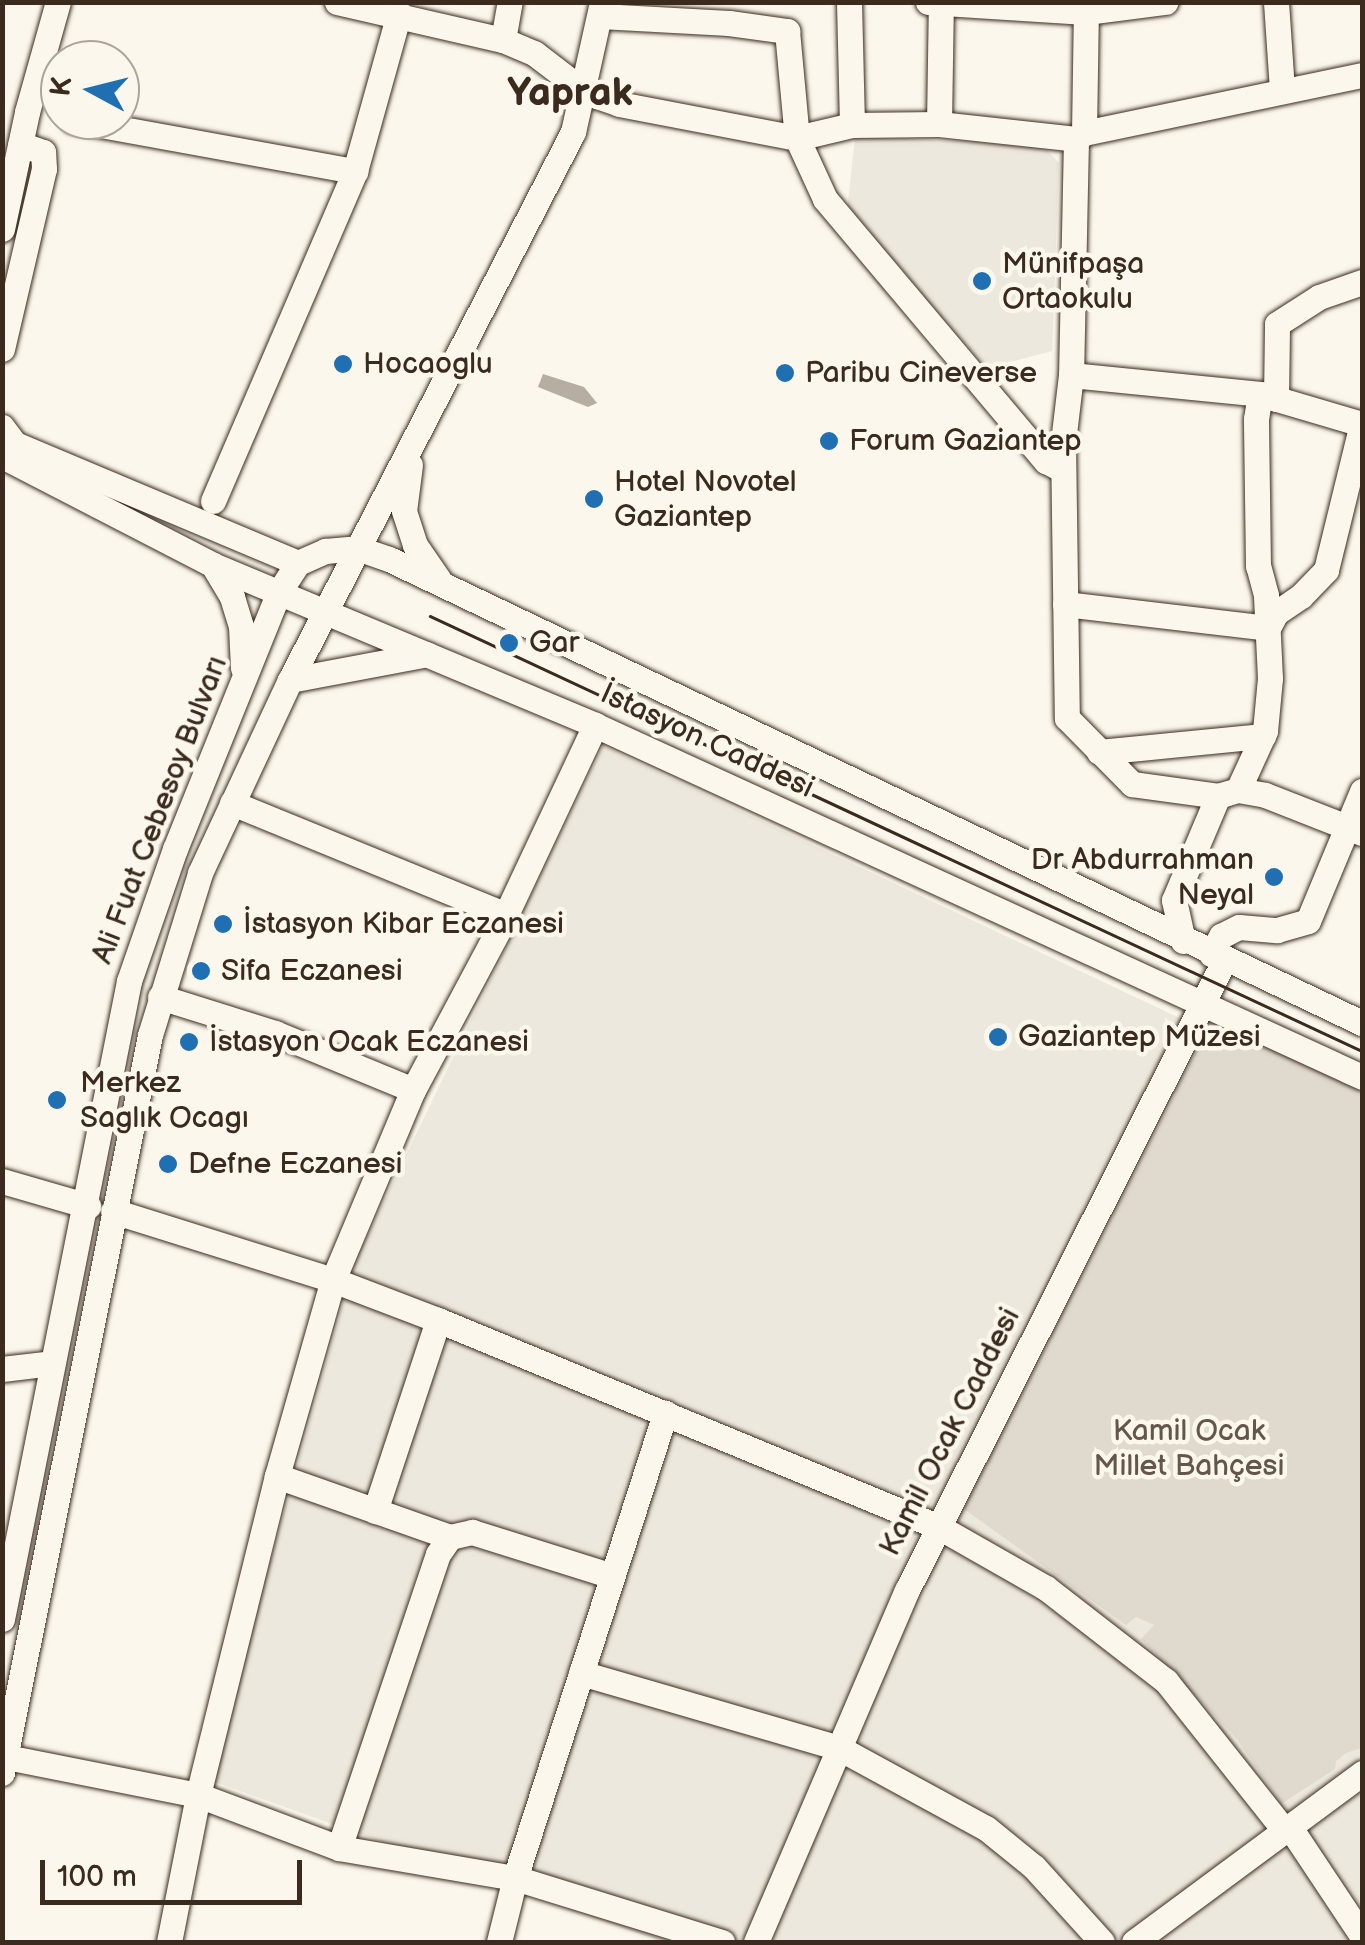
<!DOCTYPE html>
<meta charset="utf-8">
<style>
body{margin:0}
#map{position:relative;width:1365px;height:1945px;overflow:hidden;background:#fbf7ec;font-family:"Balsamiq Sans",sans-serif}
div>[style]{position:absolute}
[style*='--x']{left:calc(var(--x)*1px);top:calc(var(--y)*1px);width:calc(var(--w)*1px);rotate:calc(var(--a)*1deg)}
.built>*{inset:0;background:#ede8dd}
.green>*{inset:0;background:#dfd9ce}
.water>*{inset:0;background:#b6aea2}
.roads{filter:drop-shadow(0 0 2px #3b2a1e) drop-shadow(0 0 2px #3b2a1e)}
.minor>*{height:25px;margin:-12.5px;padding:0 12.5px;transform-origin:12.5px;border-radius:12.5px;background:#fbf7ec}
.tram>*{height:2.5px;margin:-1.25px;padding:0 1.25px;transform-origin:1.25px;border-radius:1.25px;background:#3b2a1e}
.dots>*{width:28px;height:28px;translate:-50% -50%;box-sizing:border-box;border:5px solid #fbf7ec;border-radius:50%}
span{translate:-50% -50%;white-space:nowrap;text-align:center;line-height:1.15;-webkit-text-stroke:9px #fbf7ec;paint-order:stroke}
.poi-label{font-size:30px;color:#3b2a1e}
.left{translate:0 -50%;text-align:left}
.right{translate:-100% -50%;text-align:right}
.street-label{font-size:30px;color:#3b2a1e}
.park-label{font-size:30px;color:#64564a}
.district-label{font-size:40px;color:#3b2a1e;font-weight:700}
.frame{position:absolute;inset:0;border:5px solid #3b2a1e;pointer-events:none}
.north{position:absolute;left:40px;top:40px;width:100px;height:100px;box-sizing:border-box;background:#fbf7ec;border:2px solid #aea59a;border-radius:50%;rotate:277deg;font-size:28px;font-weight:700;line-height:40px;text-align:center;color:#3b2a1e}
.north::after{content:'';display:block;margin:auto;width:35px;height:45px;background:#1f6fb2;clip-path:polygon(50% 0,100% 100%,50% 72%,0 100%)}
.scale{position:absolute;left:40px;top:1860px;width:262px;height:45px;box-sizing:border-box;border:5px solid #3b2a1e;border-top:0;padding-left:12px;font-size:30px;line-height:35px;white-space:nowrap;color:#3b2a1e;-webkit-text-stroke:8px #fbf7ec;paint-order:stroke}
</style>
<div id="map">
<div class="built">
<div style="clip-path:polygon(855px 137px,1041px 144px,1059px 163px,1052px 351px,987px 368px,847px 211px)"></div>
<div style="clip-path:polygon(603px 746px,1362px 1104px,1362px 1942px,662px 1942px,209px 1780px,355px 1261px)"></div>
</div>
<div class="green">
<div style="clip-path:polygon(1214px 1017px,1362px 1081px,1362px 1748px,1346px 1753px,1336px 1761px,1335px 1769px,1281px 1804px,1237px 1739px,1141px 1639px,1154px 1625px,1136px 1617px,1126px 1625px,964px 1509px)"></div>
</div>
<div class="water">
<div style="clip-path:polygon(543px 374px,584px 387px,597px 403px,588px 407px,538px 387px)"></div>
</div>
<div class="roads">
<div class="minor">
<div style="--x:337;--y:2;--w:170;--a:12.9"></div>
<div style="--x:503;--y:40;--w:34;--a:23"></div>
<div style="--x:534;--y:53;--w:64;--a:37.4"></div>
<div style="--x:585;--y:92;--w:36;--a:19"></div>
<div style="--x:619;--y:104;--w:181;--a:10.8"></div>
<div style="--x:797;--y:138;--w:57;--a:-13.3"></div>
<div style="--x:852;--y:125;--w:87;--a:-0.7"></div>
<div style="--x:939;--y:124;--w:138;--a:6.2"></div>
<div style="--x:1076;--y:139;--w:10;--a:-37"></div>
<div style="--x:1084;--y:133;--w:284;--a:-11.8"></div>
<div style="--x:849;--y:2;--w:123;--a:88.6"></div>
<div style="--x:928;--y:2;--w:158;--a:3.6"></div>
<div style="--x:1086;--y:12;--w:80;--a:-7.2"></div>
<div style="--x:1276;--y:2;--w:87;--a:86.1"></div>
<div style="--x:600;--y:16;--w:129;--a:3.1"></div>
<div style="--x:729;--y:23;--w:59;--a:7.9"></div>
<div style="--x:787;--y:31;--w:107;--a:84.7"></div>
<div style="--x:797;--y:138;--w:67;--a:65.3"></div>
<div style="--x:825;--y:199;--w:343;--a:49.9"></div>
<div style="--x:1046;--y:461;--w:19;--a:28"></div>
<div style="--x:503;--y:40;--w:39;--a:-80"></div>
<div style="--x:73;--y:120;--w:287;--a:10.3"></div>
<div style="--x:939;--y:124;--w:122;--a:-89.1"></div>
<div style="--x:1084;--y:133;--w:131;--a:-89.1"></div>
<div style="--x:1076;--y:139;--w:236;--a:91.2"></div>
<div style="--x:1071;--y:375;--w:67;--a:96.8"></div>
<div style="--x:1063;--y:442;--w:276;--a:89.2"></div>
<div style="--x:1067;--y:718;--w:93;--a:45.4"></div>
<div style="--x:1132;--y:784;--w:87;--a:7.9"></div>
<div style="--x:1218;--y:796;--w:21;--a:-17"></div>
<div style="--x:1238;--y:790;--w:27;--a:10"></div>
<div style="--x:1265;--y:795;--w:104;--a:21.4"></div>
<div style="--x:2;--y:229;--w:120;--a:-77.9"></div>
<div style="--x:27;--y:112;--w:114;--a:-74.3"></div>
<div style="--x:2;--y:349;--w:185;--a:-76.9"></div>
<div style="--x:44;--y:169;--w:17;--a:-93"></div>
<div style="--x:43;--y:152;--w:24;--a:-161"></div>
<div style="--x:1071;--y:375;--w:190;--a:5.7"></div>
<div style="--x:1260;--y:394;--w:106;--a:16.4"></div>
<div style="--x:1276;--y:399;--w:75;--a:-89.2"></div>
<div style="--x:1277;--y:324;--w:50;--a:-32.7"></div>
<div style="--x:1319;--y:297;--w:46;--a:-19.2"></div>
<div style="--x:2;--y:427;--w:21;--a:53"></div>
<div style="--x:15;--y:444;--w:307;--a:22.8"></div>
<div style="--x:2;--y:456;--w:237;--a:27.3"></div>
<div style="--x:213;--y:565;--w:414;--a:22.7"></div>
<div style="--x:595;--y:725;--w:844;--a:24.65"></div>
<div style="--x:410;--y:465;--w:46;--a:97.4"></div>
<div style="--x:404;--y:511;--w:36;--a:72"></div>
<div style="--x:415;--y:545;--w:42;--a:55.6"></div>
<div style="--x:213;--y:501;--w:359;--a:-66.7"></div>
<div style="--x:355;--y:171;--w:164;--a:-74.4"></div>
<div style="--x:213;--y:565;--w:37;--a:59"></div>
<div style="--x:232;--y:597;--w:30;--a:73"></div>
<div style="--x:241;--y:626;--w:42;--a:87.3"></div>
<div style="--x:1065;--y:604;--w:204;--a:6.7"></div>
<div style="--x:1268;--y:628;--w:17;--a:-62"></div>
<div style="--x:1276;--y:613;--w:30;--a:-34"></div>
<div style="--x:1301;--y:596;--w:36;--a:-46"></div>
<div style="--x:1326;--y:570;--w:151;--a:-76.2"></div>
<div style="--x:290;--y:680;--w:139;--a:-10.7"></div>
<div style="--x:1099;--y:752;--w:165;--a:-5.6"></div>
<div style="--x:1238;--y:790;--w:65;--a:-65.4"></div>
<div style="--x:1265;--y:731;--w:53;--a:-84.6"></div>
<div style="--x:1270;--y:678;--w:83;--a:-92.8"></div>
<div style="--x:1266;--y:595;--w:30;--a:-105"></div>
<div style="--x:1258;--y:566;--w:147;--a:-90.8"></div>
<div style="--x:1256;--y:419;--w:25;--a:-81"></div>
<div style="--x:232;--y:803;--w:296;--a:22.2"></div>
<div style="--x:1183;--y:941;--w:42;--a:-102.4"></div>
<div style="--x:1174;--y:900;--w:113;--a:-67.1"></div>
<div style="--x:1211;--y:954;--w:21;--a:-61"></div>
<div style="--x:1221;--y:936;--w:20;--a:-27"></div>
<div style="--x:1239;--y:927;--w:38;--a:5"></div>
<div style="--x:1277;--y:930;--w:32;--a:-16"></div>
<div style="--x:1308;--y:921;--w:141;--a:-67.4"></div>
<div style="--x:160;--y:997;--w:121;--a:17.4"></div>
<div style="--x:275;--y:1033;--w:149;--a:22.4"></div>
<div style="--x:2;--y:1181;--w:90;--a:16.2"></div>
<div style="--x:113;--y:1211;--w:231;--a:17.4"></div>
<div style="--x:333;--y:1280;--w:112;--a:20.9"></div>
<div style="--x:438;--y:1320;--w:542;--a:22.45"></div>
<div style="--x:939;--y:1527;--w:123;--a:29.7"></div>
<div style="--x:1046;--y:1588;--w:152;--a:37.8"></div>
<div style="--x:1166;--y:1681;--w:190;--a:51.6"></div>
<div style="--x:2;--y:1369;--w:50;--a:-6.8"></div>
<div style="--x:277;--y:1476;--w:183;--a:19.4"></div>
<div style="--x:375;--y:1511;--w:201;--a:-71.7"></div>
<div style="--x:2;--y:1619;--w:651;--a:-78.74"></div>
<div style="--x:129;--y:981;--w:140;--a:-70.8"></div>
<div style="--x:175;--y:849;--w:277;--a:-68"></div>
<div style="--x:279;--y:592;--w:35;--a:-57"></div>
<div style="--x:298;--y:563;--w:30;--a:-24"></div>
<div style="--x:325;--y:551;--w:32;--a:-5"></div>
<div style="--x:357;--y:548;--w:34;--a:19"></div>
<div style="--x:389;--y:559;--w:1078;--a:25.5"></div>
<div style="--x:581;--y:1673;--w:269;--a:16.2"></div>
<div style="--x:839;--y:1748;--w:167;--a:28.6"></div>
<div style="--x:986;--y:1828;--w:62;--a:39.1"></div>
<div style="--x:1034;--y:1867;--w:101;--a:47.8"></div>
<div style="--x:6;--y:1757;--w:196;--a:11.2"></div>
<div style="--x:198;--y:1795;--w:151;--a:20.6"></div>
<div style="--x:339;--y:1848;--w:179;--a:9.7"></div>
<div style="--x:515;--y:1878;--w:217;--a:17.2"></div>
<div style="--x:2;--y:1773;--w:753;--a:-78.66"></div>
<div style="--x:150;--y:1035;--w:170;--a:-72.8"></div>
<div style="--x:200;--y:873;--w:213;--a:-65"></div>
<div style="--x:290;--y:680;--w:617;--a:-62.69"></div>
<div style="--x:573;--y:132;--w:133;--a:-77.4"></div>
<div style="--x:1289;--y:1826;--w:132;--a:56.4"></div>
<div style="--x:339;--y:1848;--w:310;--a:-71.4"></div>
<div style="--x:438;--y:1554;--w:21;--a:-55"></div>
<div style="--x:450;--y:1537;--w:23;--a:-13"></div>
<div style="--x:472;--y:1532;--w:147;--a:17.4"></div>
<div style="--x:169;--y:1942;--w:150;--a:-78.8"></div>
<div style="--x:198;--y:1795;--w:329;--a:-76.1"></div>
<div style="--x:277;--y:1476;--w:204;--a:-74.1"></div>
<div style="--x:333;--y:1280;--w:206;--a:-67.2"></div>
<div style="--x:413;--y:1090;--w:189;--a:-61.9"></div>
<div style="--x:502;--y:923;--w:219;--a:-64.8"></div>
<div style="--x:499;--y:1942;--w:66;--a:-76"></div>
<div style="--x:515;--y:1878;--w:489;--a:-72.1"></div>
<div style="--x:756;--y:1942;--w:383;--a:-66.8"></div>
<div style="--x:907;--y:1590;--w:704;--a:-63.25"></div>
<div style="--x:1134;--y:1942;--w:284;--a:-36.5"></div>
</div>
</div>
<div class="tram">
<div style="--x:430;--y:616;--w:1029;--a:25.02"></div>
</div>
<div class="dots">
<div style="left:982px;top:281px;background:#1f6fb2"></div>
<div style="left:343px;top:364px;background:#1f6fb2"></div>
<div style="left:785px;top:373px;background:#1f6fb2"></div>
<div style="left:829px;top:441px;background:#1f6fb2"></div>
<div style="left:594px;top:499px;background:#1f6fb2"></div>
<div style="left:509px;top:643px;background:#1f6fb2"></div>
<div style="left:1274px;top:877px;background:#1f6fb2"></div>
<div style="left:223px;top:924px;background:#1f6fb2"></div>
<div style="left:201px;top:971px;background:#1f6fb2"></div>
<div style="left:998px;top:1037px;background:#1f6fb2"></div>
<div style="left:189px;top:1042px;background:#1f6fb2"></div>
<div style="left:57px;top:1100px;background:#1f6fb2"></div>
<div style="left:168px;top:1164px;background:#1f6fb2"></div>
</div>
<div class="poi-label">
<span class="left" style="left:1002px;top:281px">Münifpaşa<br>Ortaokulu</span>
<span class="left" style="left:363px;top:364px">Hocaoglu</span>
<span class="left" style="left:805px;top:373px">Paribu Cineverse</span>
<span class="left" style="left:849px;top:441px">Forum Gaziantep</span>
<span class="left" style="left:614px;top:499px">Hotel Novotel<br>Gaziantep</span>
<span class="left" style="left:529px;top:643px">Gar</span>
<span class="right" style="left:1254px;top:877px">Dr Abdurrahman<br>Neyal</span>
<span class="left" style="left:243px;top:924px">İstasyon Kibar Eczanesi</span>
<span class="left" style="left:221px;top:971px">Sifa Eczanesi</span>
<span class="left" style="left:1018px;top:1037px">Gaziantep Müzesi</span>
<span class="left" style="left:209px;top:1042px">İstasyon Ocak Eczanesi</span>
<span class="left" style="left:80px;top:1100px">Merkez<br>Saglık Ocagı</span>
<span class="left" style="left:188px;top:1164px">Defne Eczanesi</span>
</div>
<div class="street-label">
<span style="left:707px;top:741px;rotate:25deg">İstasyon Caddesi</span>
<span style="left:160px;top:810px;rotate:-69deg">Ali Fuat Cebesoy Bulvarı</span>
<span style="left:950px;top:1432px;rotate:-63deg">Kamil Ocak Caddesi</span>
</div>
<div class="park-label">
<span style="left:1189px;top:1448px">Kamil Ocak<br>Millet Bahçesi</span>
</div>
<div class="district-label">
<span style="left:570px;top:93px">Yaprak</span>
</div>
<div class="frame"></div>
<div class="north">K</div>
<div class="scale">100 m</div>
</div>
